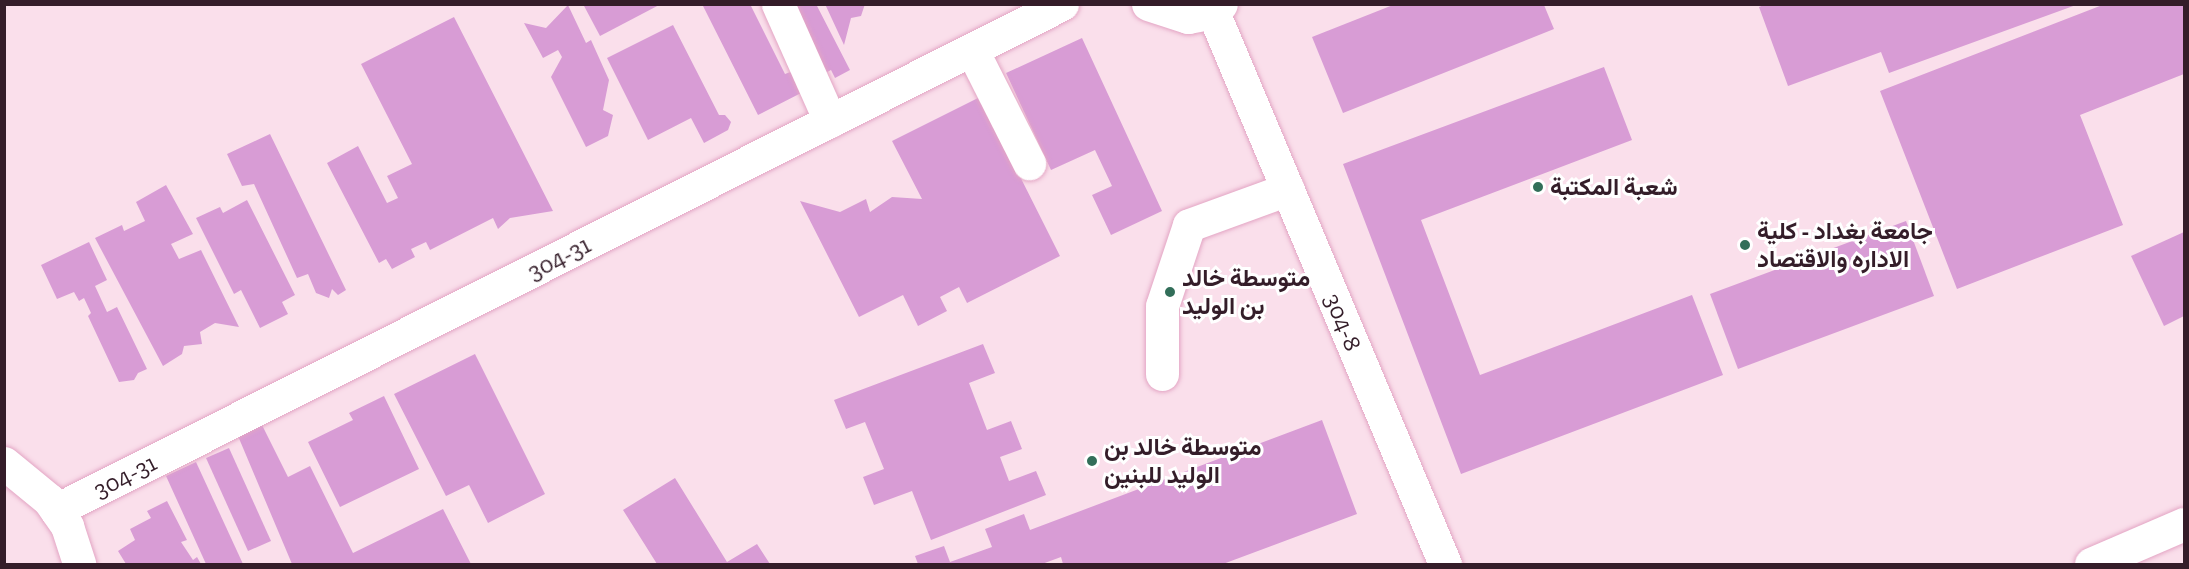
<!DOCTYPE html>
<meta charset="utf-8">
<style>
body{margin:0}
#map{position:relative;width:2189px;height:569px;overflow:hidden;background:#fadfeb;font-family:"Zilla Slab",Vazirmatn,serif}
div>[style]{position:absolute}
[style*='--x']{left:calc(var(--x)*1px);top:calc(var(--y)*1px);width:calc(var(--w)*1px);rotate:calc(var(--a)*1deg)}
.building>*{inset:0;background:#d89cd5}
.roads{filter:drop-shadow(0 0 2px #e3a5c4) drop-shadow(0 0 2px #e3a5c4)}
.minor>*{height:33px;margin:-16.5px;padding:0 16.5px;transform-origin:16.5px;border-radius:16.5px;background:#fff}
.dots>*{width:16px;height:16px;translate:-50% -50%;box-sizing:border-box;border:3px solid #fff;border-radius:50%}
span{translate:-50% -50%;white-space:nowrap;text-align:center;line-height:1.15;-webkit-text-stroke:6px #fff;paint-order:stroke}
.poi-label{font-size:24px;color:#341d29;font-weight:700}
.left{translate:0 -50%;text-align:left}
.street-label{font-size:24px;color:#341d29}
.frame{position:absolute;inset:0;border:6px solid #341d29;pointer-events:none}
</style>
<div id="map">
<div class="building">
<div style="clip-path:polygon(583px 4px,661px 4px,600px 36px)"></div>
<div style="clip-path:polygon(702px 4px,750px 4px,785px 74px,793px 71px,803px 92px,758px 115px)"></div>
<div style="clip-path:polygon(771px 4px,816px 4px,850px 70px,835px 78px,831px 70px,810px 81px)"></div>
<div style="clip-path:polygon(825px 4px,865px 4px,861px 16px,851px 18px,844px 45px)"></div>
<div style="clip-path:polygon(1766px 4px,2076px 4px,2076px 5px,1889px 73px,1881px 52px,1788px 86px,1759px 7px)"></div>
<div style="clip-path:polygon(2105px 4px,2184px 4px,2184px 74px,2080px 115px,2123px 225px,1957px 289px,1880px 91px)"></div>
<div style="clip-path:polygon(568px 5px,586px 43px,591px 40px,609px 80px,603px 110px,613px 115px,608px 136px,586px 147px,551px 77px,562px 57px,558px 50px,543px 58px,524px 23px,546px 28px)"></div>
<div style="clip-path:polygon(1393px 5px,1544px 5px,1554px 29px,1343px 113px,1312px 37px)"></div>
<div style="clip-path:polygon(454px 17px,553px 211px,510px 218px,498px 229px,493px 218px,430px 250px,426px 242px,411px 249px,415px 257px,392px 269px,386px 259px,379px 263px,327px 163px,358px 146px,387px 203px,398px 198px,387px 176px,412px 164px,361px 64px)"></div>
<div style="clip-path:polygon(673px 25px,719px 115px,725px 115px,731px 122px,728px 130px,704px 143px,691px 118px,648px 140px,607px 58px)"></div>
<div style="clip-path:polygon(1082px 38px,1162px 211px,1111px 235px,1092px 195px,1112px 186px,1095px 150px,1051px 170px,1006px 73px)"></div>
<div style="clip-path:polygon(1604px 67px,1632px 140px,1421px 220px,1480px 375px,1692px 295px,1723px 375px,1461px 474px,1343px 164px)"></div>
<div style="clip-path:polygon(980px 97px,1060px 256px,967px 303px,959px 287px,940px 297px,947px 311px,918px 326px,903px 295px,859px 317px,800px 201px,840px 212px,866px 199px,870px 212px,892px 197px,922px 199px,892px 141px)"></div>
<div style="clip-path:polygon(270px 134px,346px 290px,338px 295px,332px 289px,329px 298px,316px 293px,308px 274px,297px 278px,254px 184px,242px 186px,227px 154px)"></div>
<div style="clip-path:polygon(166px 185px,193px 234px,171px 244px,179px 259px,201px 250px,239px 327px,215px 323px,200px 332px,202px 344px,184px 346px,182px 354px,163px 366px,95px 238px,122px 225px,124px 231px,145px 221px,136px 202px)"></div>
<div style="clip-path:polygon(247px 200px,295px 295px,282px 302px,288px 314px,260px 328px,241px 290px,234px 294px,196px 218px,220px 207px,223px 213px)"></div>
<div style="clip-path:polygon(1906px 221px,1934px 296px,1738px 369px,1710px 294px)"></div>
<div style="clip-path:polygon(2184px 232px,2184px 316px,2164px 326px,2131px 256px)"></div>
<div style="clip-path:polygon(89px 242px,107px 280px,95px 286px,107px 312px,117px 307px,147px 369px,138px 373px,134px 380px,119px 382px,88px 316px,91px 313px,84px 298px,79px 301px,74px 292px,57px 299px,41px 265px)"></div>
<div style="clip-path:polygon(983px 344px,995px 373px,969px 383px,987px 430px,1011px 421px,1022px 449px,1000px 457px,1009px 481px,1036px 471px,1046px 495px,931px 540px,912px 491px,874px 505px,863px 477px,884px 469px,865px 422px,846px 429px,834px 400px)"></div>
<div style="clip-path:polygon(475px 354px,545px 494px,488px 523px,469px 485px,446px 496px,394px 394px)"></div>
<div style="clip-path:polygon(384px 396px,419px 469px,340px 507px,308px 442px,353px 420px,349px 413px)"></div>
<div style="clip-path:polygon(1322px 420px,1357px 514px,1223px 564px,1063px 564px,1061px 557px,1042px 564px,918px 564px,915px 556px,944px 546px,950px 562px,992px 547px,985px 529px,1024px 514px,1030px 530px)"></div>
<div style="clip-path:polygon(262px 425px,288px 477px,310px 466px,353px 553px,443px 509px,471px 564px,292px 564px,238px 436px)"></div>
<div style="clip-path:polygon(229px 448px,271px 541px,248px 551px,206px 458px)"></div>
<div style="clip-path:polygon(196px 462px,243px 564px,206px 564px,166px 476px)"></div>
<div style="clip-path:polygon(675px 478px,727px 562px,757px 544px,770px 564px,657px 564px,623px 510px)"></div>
<div style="clip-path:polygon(167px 501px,187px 540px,181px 542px,193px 560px,197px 557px,201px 564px,126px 564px,118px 551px,135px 540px,130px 529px,151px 518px,147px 511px)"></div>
</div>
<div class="roads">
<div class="minor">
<div style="--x:778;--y:4;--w:128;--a:66"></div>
<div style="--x:1148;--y:4;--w:42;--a:18"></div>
<div style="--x:1188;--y:17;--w:25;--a:-11"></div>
<div style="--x:1213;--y:12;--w:11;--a:-45"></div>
<div style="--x:1213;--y:12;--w:599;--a:67.2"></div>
<div style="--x:972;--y:50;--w:127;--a:63.2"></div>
<div style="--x:1162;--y:374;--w:68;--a:-90"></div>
<div style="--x:1162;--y:306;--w:85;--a:-71.6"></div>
<div style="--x:1189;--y:225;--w:105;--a:-20"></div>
<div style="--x:4;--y:463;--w:58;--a:39.4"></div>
<div style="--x:49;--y:500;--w:32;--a:55"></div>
<div style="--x:67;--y:526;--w:40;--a:72"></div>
<div style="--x:56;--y:510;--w:1126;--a:-26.7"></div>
<div style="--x:2091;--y:564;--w:101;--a:-23.3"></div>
</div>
</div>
<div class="dots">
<div style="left:1538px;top:187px;background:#326e59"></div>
<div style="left:1745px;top:245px;background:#326e59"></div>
<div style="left:1170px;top:292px;background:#326e59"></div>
<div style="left:1092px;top:461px;background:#326e59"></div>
</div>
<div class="poi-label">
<span class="left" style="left:1550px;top:187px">شعبة المكتبة</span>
<span class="left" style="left:1757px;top:245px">جامعة بغداد - كلية<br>الاداره والاقتصاد</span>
<span class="left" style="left:1182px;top:292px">متوسطة خالد<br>بن الوليد</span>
<span class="left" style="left:1104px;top:461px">متوسطة خالد بن<br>الوليد للبنين</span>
</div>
<div class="street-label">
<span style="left:559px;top:258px;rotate:-27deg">304-31</span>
<span style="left:1343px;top:322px;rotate:67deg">304-8</span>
<span style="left:125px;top:476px;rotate:-27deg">304-31</span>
</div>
<div class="frame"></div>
</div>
